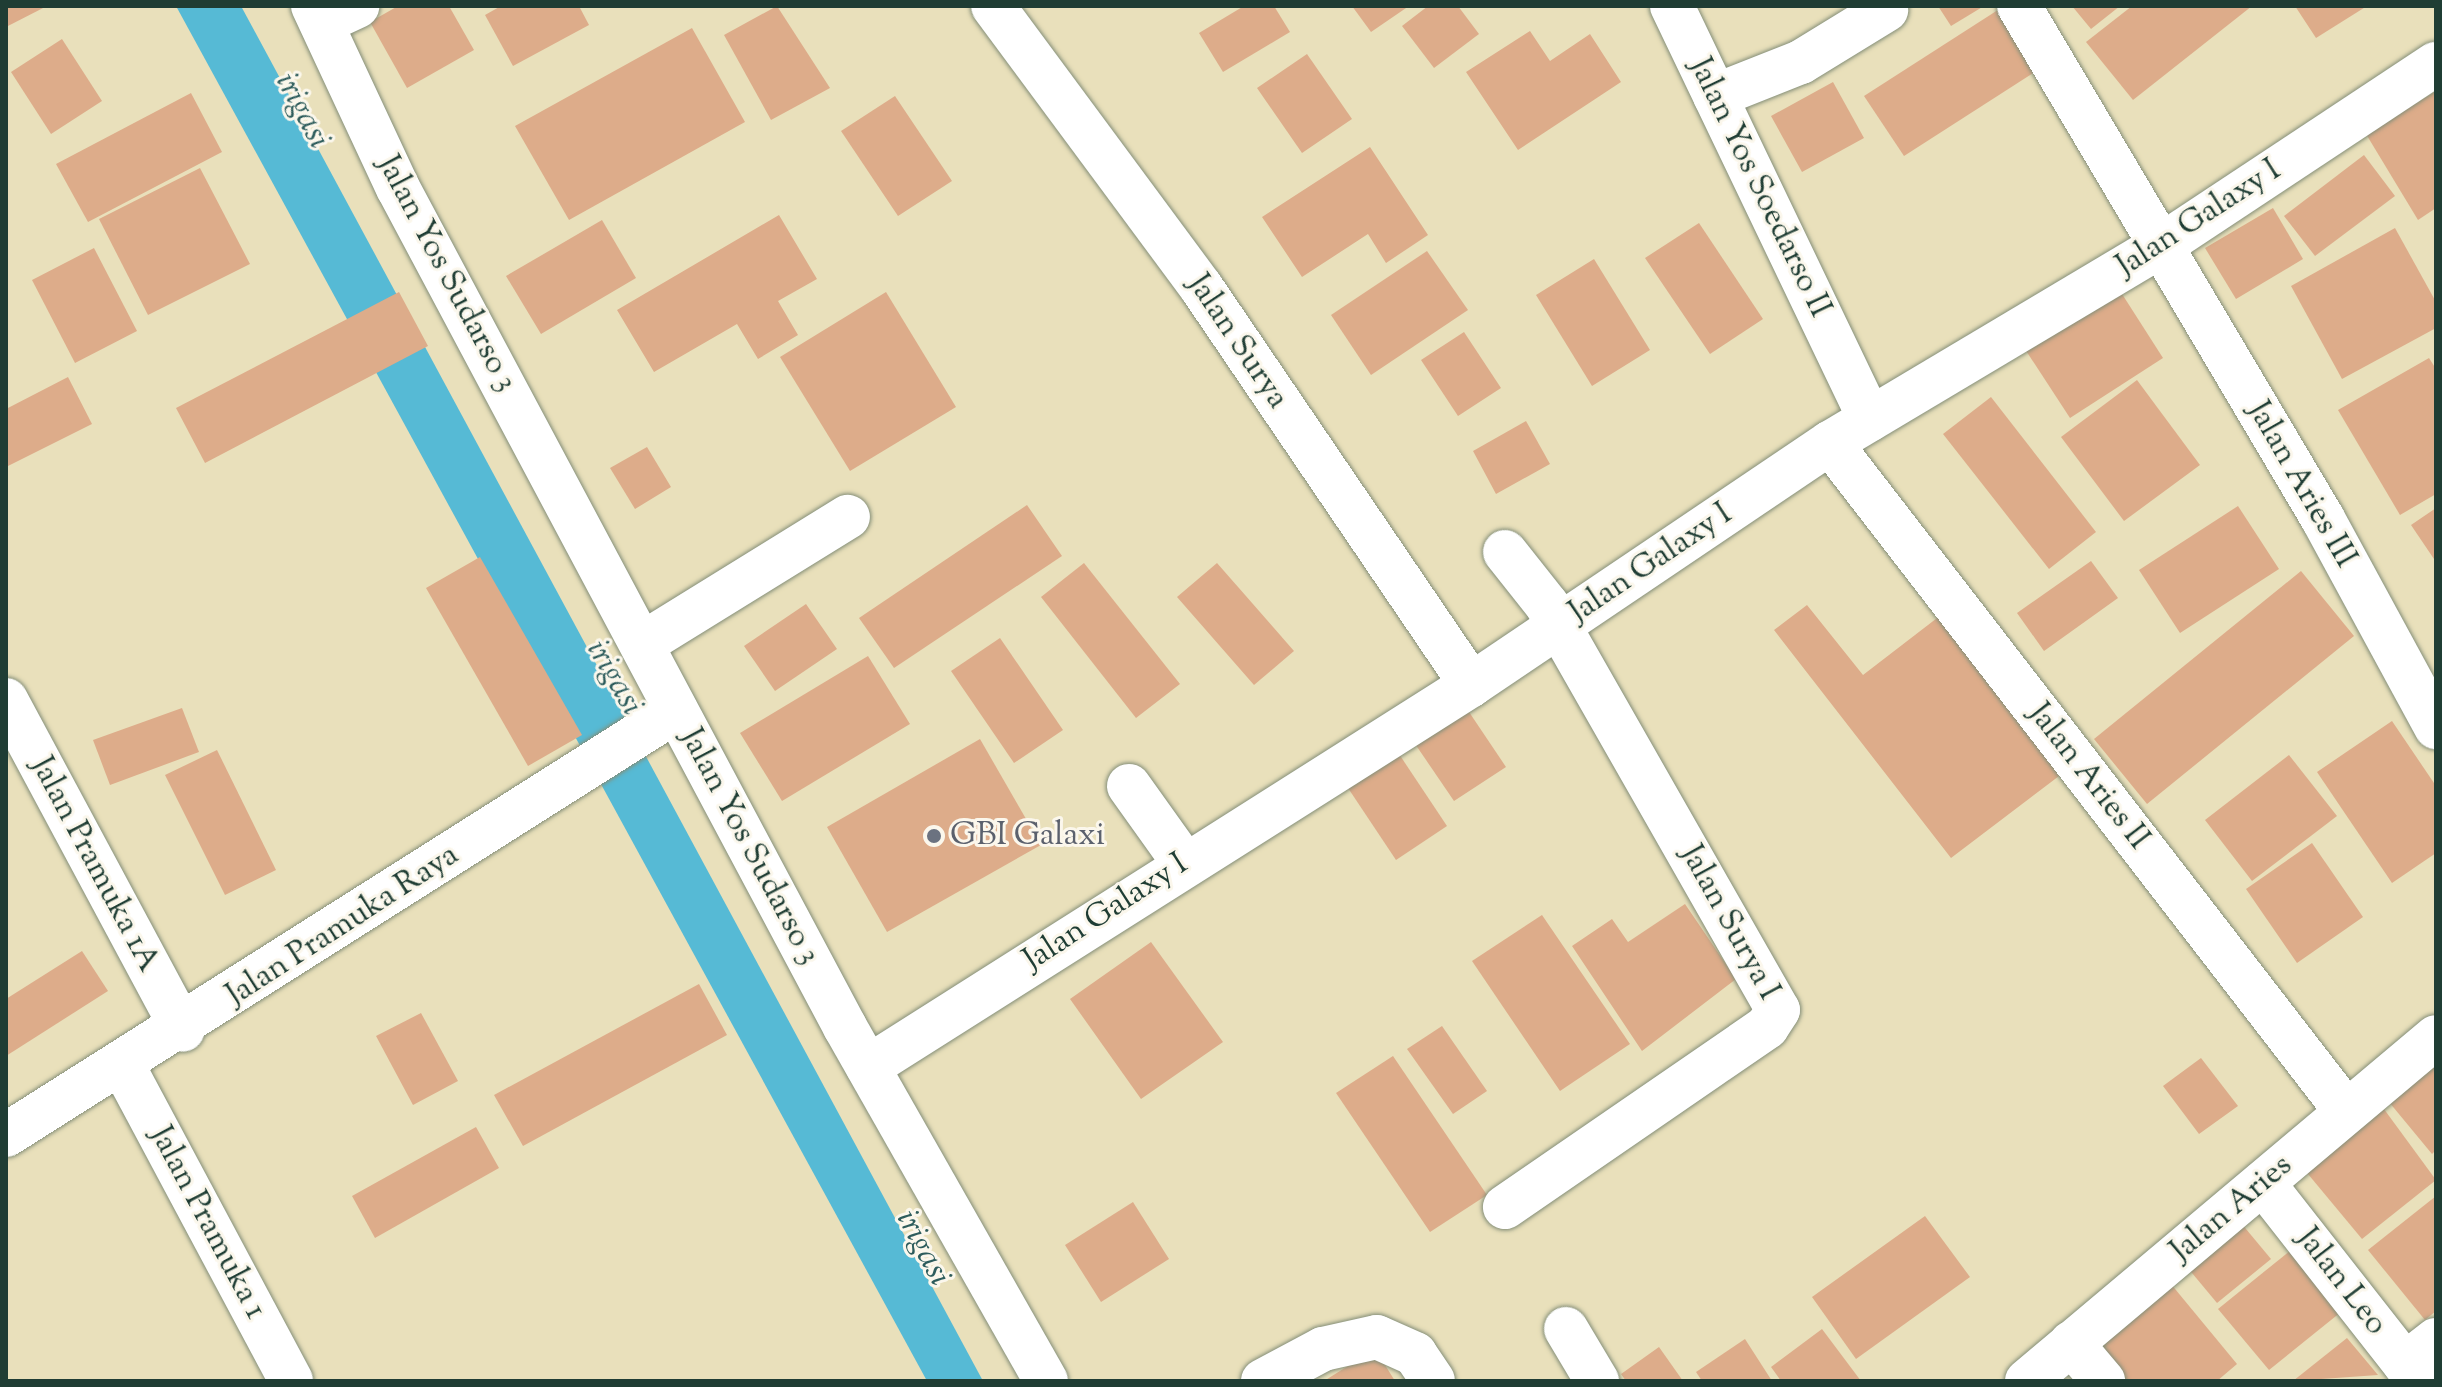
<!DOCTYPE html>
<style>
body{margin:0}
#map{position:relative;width:2442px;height:1387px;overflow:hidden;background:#e9e0bb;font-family:"Sorts Mill Goudy",serif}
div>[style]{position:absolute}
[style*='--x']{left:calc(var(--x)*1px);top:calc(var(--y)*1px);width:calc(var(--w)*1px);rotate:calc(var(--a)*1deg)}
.water>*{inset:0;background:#56bad5}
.building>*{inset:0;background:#ddac8a}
.roads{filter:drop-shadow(0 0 2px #848e78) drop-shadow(0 0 2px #848e78)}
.minor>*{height:44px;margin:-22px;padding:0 22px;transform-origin:22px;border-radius:22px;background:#fff}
.dots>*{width:22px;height:22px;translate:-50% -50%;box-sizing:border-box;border:4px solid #fbf7ec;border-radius:50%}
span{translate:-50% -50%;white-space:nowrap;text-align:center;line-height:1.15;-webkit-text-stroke:6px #fbf7ec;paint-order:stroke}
.street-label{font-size:32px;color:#1f3d34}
.worship-label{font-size:32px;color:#5b616d}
.left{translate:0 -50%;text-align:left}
.water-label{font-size:34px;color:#2d5c5c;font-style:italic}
.frame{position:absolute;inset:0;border:8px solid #1f3d34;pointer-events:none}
</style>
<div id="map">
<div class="water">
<div style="clip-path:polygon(176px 6px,241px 6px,983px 1381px,927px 1381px)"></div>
</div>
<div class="building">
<div style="clip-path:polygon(6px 6px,47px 6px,6px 27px)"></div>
<div style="clip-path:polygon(398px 6px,449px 6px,474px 50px,407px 88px,370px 22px)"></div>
<div style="clip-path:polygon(501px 6px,579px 6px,589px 25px,513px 66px,485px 15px)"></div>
<div style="clip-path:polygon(777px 6px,830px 88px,771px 120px,724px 35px)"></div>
<div style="clip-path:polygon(1244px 6px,1274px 6px,1290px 32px,1223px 72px,1199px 33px)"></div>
<div style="clip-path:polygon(1352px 6px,1409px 6px,1371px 32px)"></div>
<div style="clip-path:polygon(1428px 6px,1458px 6px,1479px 34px,1434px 68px,1402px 26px)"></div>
<div style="clip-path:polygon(1938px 6px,1984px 6px,1951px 26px)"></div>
<div style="clip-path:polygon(2072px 6px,2120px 6px,2091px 29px)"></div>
<div style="clip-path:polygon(2132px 6px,2252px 6px,2133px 100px,2086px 42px)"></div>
<div style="clip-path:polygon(2295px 6px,2367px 6px,2316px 38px)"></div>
<div style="clip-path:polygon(2001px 8px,2041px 68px,1904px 156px,1864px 96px)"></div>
<div style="clip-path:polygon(692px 28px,745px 122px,569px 220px,515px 126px)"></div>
<div style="clip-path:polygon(1530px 31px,1550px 61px,1590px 34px,1621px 82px,1518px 150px,1466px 72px)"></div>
<div style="clip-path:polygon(62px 39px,102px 101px,51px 134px,11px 72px)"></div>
<div style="clip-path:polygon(1307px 54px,1352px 119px,1302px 153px,1257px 88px)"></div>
<div style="clip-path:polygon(1833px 82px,1864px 138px,1802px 172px,1771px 116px)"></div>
<div style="clip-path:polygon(2436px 91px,2436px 208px,2418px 220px,2366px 134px)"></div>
<div style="clip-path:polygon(191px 93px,222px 152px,88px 222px,56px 164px)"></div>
<div style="clip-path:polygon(895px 96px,952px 181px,898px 216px,841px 131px)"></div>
<div style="clip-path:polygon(1370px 147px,1428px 235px,1386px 263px,1368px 234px,1302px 277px,1262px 217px)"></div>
<div style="clip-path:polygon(2364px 155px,2395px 196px,2315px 256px,2284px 216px)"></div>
<div style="clip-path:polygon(200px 168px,250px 264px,148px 315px,99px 219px)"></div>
<div style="clip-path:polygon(2273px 208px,2303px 259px,2236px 299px,2205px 248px)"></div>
<div style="clip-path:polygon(779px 215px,817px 279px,778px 301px,798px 335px,758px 359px,737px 324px,654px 372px,617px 310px)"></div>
<div style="clip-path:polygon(602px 220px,636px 278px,541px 334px,506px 276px)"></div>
<div style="clip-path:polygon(1699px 223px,1763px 319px,1710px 354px,1645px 258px)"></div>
<div style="clip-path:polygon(2395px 228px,2436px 302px,2436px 328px,2342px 379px,2291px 286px)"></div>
<div style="clip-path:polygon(94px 248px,137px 331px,75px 363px,32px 280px)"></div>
<div style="clip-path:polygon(1427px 251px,1468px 310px,1371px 375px,1331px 315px)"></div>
<div style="clip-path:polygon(1594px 259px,1650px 350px,1592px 386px,1536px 295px)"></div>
<div style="clip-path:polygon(2115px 283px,2163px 358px,2070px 418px,2021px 343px)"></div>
<div style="clip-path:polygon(399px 292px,428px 346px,205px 463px,176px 408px)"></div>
<div style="clip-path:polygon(886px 292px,956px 407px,850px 471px,780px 357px)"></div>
<div style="clip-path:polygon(1464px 332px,1501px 388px,1458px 416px,1421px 360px)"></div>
<div style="clip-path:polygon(2429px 358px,2436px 369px,2436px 494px,2400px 515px,2338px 410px)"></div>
<div style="clip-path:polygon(68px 377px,92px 424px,6px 467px,6px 409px)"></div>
<div style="clip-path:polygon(2137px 380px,2200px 465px,2124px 521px,2061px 437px)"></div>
<div style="clip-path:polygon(1991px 397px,2096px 532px,2049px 569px,1943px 434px)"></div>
<div style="clip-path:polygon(1526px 421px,1550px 464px,1496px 494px,1473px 451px)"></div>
<div style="clip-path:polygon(647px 447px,671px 487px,635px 509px,610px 468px)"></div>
<div style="clip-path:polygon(1027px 505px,1062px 556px,894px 668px,859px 618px)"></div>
<div style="clip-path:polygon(2238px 506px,2279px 569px,2180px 633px,2139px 570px)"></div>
<div style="clip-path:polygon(2436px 508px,2436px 562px,2411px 525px)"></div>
<div style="clip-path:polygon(480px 557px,582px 735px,528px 766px,426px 588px)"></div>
<div style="clip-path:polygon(2091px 561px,2118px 598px,2044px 651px,2017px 613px)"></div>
<div style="clip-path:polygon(1084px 563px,1180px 684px,1136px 718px,1041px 597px)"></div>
<div style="clip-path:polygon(1217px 563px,1294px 651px,1254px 685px,1177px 597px)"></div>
<div style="clip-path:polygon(2301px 571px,2354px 636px,2147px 804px,2094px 739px)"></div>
<div style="clip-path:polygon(806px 604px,837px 649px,775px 691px,744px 646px)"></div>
<div style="clip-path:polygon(1807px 605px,1863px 675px,1941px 615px,2063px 773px,1951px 858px,1774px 630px)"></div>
<div style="clip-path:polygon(1000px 638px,1063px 730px,1014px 763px,951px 671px)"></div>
<div style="clip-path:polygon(868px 656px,910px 724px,782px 801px,740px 733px)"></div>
<div style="clip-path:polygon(1461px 700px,1506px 767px,1454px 801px,1409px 735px)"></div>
<div style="clip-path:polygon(182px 708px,199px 752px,110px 785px,93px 740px)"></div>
<div style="clip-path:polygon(2392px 721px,2436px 786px,2436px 853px,2392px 883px,2317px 772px)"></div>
<div style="clip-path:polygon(980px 739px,1041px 845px,887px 932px,827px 827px)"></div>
<div style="clip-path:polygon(1395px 748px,1447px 826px,1396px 860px,1344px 782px)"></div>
<div style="clip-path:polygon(217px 750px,276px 870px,225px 895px,165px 775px)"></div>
<div style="clip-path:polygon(2289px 755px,2337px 816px,2252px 881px,2205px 820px)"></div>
<div style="clip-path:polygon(2312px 843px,2363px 917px,2297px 963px,2246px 889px)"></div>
<div style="clip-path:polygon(1685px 904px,1736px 979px,1642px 1051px,1572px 946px,1612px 919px,1628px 942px)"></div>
<div style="clip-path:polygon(1542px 915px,1630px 1044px,1560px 1091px,1472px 961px)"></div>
<div style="clip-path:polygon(1151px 942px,1223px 1042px,1141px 1099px,1070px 999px)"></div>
<div style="clip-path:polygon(82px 951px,108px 991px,6px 1056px,6px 999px)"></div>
<div style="clip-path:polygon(699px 984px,727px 1035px,523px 1146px,494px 1095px)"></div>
<div style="clip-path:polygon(421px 1013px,458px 1081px,413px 1105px,376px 1036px)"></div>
<div style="clip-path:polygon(1442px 1026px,1487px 1091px,1453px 1114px,1407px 1049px)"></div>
<div style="clip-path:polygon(1393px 1056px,1487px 1195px,1430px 1232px,1336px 1093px)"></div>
<div style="clip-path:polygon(2201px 1058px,2238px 1106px,2199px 1134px,2163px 1086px)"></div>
<div style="clip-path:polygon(2436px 1064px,2436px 1150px,2432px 1154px,2389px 1102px)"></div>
<div style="clip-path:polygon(2381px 1105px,2436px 1180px,2362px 1239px,2303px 1168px)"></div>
<div style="clip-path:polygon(476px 1127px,499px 1168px,375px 1238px,352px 1196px)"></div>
<div style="clip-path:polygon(2436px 1196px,2436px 1311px,2425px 1320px,2368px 1250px)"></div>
<div style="clip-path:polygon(1133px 1202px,1169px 1259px,1101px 1302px,1065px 1245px)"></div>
<div style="clip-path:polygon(1925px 1216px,1970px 1277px,1856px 1359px,1812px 1297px)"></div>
<div style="clip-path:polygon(2236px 1217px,2271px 1259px,2217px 1303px,2182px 1261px)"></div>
<div style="clip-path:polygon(2291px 1250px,2341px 1312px,2269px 1370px,2218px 1309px)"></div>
<div style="clip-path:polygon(2166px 1278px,2237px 1364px,2217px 1381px,2125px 1381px,2091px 1339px)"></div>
<div style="clip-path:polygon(1822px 1329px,1861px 1381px,1781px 1381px,1771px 1367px)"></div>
<div style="clip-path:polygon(2347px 1338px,2378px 1375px,2293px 1381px)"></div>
<div style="clip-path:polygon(1745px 1339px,1772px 1381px,1702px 1381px,1696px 1372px)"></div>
<div style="clip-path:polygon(1659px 1347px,1683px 1381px,1626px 1381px,1621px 1374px)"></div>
<div style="clip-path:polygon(1375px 1349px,1395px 1381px,1324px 1381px)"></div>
</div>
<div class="roads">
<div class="minor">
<div style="--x:313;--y:6;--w:201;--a:65"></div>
<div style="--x:398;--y:188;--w:951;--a:61.95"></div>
<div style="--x:845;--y:1027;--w:407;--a:60.4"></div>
<div style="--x:993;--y:6;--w:350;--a:53.5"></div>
<div style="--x:1201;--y:287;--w:481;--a:55.8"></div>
<div style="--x:1672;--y:6;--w:458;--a:64.4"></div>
<div style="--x:2019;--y:6;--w:596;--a:59.35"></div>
<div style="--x:2323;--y:519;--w:237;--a:61.5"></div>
<div style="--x:323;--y:22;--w:38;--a:-25"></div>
<div style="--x:1715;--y:96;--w:92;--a:-21.6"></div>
<div style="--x:1801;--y:62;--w:100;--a:-31.5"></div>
<div style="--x:1830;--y:443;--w:844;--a:52.32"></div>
<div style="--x:1505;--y:552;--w:68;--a:51.6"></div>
<div style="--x:1547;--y:605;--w:466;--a:60.3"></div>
<div style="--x:1778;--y:1010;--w:20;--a:123"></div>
<div style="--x:1767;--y:1027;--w:318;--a:145.5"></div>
<div style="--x:642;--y:644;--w:242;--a:-31.7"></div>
<div style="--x:6;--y:700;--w:374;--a:61.8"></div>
<div style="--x:1129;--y:786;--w:95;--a:54.5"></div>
<div style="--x:122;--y:1064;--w:359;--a:61.9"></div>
<div style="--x:868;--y:1067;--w:714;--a:-32.35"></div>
<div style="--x:1471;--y:685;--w:433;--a:-34"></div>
<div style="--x:1830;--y:443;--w:383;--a:-30.8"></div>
<div style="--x:2159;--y:247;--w:332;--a:-33.5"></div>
<div style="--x:6;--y:1135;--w:793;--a:-32.33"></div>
<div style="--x:2263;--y:1183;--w:251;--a:51.9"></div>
<div style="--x:1566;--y:1329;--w:61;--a:59.2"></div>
<div style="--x:2071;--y:1343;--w:50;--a:49.9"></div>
<div style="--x:2405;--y:1364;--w:39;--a:-38"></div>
<div style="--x:1263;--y:1381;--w:68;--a:-28.1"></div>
<div style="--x:1323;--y:1349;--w:55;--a:-12.5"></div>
<div style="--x:1377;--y:1337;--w:42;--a:24.1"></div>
<div style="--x:1415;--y:1354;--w:32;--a:56"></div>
<div style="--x:2027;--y:1381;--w:534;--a:-40.07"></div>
</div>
</div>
<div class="dots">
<div style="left:934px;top:836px;background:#6b7280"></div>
</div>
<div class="street-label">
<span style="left:1759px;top:188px;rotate:64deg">Jalan Yos Soedarso II</span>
<span style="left:2199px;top:219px;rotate:-33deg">Jalan Galaxy I</span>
<span style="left:446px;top:274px;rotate:62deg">Jalan Yos Sudarso 3</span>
<span style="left:1237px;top:342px;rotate:56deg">Jalan Surya</span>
<span style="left:2301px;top:485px;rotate:60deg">Jalan Aries III</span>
<span style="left:1651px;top:564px;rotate:-34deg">Jalan Galaxy I</span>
<span style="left:2088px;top:777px;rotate:52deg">Jalan Aries II</span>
<span style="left:749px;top:847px;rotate:62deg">Jalan Yos Sudarso 3</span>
<span style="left:94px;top:865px;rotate:62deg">Jalan Pramuka 1A</span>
<span style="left:1106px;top:913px;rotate:-33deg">Jalan Galaxy I</span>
<span style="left:1729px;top:923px;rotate:61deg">Jalan Surya I</span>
<span style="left:343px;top:926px;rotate:-33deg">Jalan Pramuka Raya</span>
<span style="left:2232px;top:1209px;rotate:-40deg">Jalan Aries</span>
<span style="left:207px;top:1223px;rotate:62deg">Jalan Pramuka 1</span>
<span style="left:2341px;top:1282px;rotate:52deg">Jalan Leo</span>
</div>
<div class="worship-label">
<span class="left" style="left:950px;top:836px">GBI Galaxi</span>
</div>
<div class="water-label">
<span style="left:302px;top:111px;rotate:62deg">irigasi</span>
<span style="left:614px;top:678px;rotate:60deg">irigasi</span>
<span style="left:923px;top:1248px;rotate:62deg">irigasi</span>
</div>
<div class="frame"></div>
</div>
